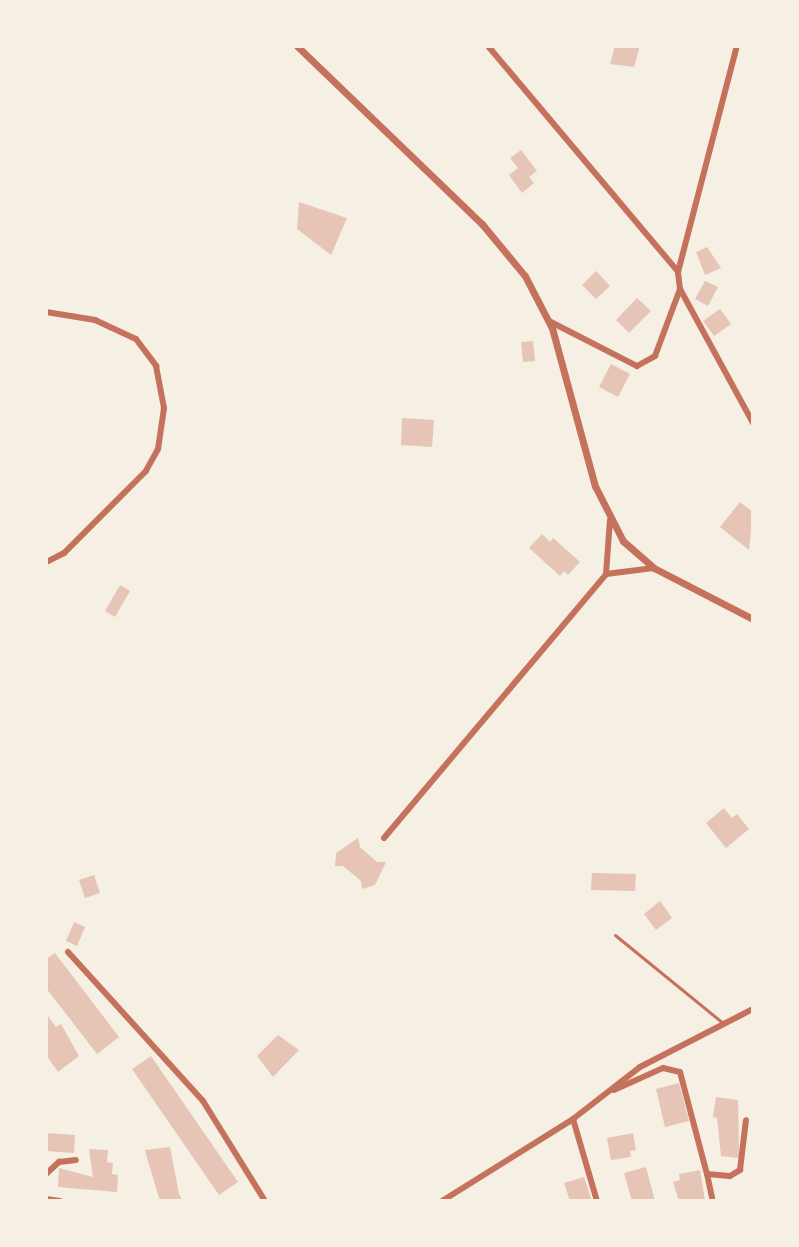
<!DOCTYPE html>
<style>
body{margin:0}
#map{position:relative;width:799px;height:1247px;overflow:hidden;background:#f6efe4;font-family:Rubik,sans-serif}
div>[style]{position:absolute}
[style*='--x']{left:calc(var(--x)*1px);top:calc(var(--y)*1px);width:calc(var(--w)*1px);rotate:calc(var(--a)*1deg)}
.building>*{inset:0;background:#e6c5b7}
.service>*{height:3px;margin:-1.5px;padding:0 1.5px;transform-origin:1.5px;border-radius:1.5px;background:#c5725c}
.minor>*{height:6px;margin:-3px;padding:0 3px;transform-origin:3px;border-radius:3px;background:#c5725c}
.tertiary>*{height:7px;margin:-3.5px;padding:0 3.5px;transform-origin:3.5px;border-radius:3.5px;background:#c5725c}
span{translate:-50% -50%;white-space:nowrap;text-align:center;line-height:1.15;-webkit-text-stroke:8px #f6efe4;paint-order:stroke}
.frame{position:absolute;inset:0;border:48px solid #f6efe4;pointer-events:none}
</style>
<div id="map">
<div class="building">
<div style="clip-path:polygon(615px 46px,640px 46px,634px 67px,610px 64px)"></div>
<div style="clip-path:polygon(521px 150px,537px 171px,529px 177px,534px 183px,522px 193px,509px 175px,518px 168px,510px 158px)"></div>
<div style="clip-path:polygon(299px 202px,347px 218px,331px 255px,297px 229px)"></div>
<div style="clip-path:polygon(707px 247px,721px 268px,705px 275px,696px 252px)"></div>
<div style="clip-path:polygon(596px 271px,610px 286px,596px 299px,582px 285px)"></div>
<div style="clip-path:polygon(705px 281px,718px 287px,708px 306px,695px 299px)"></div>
<div style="clip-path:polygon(637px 298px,651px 311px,629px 333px,616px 320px)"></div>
<div style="clip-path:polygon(720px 309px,731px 324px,714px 336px,703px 321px)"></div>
<div style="clip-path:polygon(533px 341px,535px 361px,523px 362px,521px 342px)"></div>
<div style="clip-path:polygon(611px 364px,630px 374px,618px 397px,599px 387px)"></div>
<div style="clip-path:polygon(402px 418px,434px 420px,432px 447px,401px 445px)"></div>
<div style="clip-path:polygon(740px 502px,753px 512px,749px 550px,720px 527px)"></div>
<div style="clip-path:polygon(542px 534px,550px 542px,553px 538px,580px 562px,568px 575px,564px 571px,560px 576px,529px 548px)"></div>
<div style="clip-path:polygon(120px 585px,130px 591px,115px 617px,105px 611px)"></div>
<div style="clip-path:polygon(724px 808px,732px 818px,737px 814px,749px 829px,726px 848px,706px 823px)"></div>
<div style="clip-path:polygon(358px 838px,360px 847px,377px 862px,386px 862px,375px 885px,362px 889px,361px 881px,343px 866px,335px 866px,336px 853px)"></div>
<div style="clip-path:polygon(592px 873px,636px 874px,635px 891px,591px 890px)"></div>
<div style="clip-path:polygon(94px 875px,100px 893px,85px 898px,79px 880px)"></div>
<div style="clip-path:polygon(660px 901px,672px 918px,656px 930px,644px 914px)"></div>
<div style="clip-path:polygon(74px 922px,85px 927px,77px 946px,66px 941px)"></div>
<div style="clip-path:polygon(55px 953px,119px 1037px,97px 1054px,46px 988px,46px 959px)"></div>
<div style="clip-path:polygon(46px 1013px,56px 1027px,61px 1024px,79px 1056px,58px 1072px,46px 1055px)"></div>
<div style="clip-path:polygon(278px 1035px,299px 1050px,273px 1077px,257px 1056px)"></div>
<div style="clip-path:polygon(151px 1056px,238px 1182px,219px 1195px,132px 1069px)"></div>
<div style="clip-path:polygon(679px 1083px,689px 1121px,665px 1127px,656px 1089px)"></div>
<div style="clip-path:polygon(716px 1097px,738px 1100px,739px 1158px,721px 1156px,717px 1118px,713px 1117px)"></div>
<div style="clip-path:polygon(46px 1133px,75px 1135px,74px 1153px,46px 1151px)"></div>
<div style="clip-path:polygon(633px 1133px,636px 1150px,630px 1151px,631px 1157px,611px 1160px,607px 1138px)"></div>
<div style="clip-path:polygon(170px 1147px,179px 1194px,183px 1201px,160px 1201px,147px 1158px,145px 1150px)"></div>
<div style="clip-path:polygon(89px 1149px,108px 1150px,107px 1162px,113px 1163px,112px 1174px,118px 1175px,117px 1192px,58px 1187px,59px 1168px,93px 1177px)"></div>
<div style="clip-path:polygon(646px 1167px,655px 1201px,632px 1201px,624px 1173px)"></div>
<div style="clip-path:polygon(700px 1170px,705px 1201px,679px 1201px,673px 1182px,680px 1180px,679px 1174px)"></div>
<div style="clip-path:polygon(584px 1177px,592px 1201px,570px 1201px,564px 1183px)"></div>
</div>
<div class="service">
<div style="--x:615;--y:935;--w:141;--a:39.2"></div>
</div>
<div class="minor">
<div style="--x:488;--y:46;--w:295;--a:49.9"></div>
<div style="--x:680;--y:289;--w:153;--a:61.4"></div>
<div style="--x:46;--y:312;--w:50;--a:9.3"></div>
<div style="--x:95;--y:320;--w:45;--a:24.9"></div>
<div style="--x:136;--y:339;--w:34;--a:53"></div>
<div style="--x:156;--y:366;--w:43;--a:79.2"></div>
<div style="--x:164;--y:408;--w:41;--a:98.3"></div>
<div style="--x:158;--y:449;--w:25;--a:119"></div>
<div style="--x:146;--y:471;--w:116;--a:135"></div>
<div style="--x:64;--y:553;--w:20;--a:153"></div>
<div style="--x:549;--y:321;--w:99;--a:27.1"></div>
<div style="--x:637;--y:366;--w:21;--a:-29"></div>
<div style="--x:655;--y:356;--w:72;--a:-69.5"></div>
<div style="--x:680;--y:289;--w:17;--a:-97"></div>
<div style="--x:678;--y:272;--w:234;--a:-75.4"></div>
<div style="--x:606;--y:574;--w:54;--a:-85.8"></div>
<div style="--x:384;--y:838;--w:345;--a:-49.9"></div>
<div style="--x:606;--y:574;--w:48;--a:-7.1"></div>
<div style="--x:68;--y:952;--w:201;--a:47.8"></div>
<div style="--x:203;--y:1101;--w:118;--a:58.2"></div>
<div style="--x:614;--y:1090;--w:54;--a:-24.2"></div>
<div style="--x:663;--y:1068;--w:17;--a:13"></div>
<div style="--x:680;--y:1072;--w:106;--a:75.2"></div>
<div style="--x:707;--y:1174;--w:23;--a:5"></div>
<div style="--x:730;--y:1176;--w:12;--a:-31"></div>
<div style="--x:740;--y:1170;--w:50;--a:-83.2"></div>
<div style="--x:573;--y:1119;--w:85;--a:73.7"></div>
<div style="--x:46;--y:1174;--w:18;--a:-43"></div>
<div style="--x:59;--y:1162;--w:17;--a:-7"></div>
<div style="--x:707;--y:1174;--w:25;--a:78"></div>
<div style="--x:46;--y:1199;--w:14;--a:8"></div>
<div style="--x:442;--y:1201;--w:155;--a:-32"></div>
<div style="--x:573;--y:1119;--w:85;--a:-37.8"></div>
<div style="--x:640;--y:1067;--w:127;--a:-27.2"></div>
</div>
<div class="tertiary">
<div style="--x:297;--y:46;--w:257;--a:43.9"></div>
<div style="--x:482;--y:224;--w:67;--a:50.4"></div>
<div style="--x:525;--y:276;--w:59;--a:62.6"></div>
<div style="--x:552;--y:328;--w:164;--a:74.8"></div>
<div style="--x:595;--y:486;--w:62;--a:63"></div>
<div style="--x:623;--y:541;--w:41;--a:41.1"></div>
<div style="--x:654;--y:568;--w:111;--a:27.3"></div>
</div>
<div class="frame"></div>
</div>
